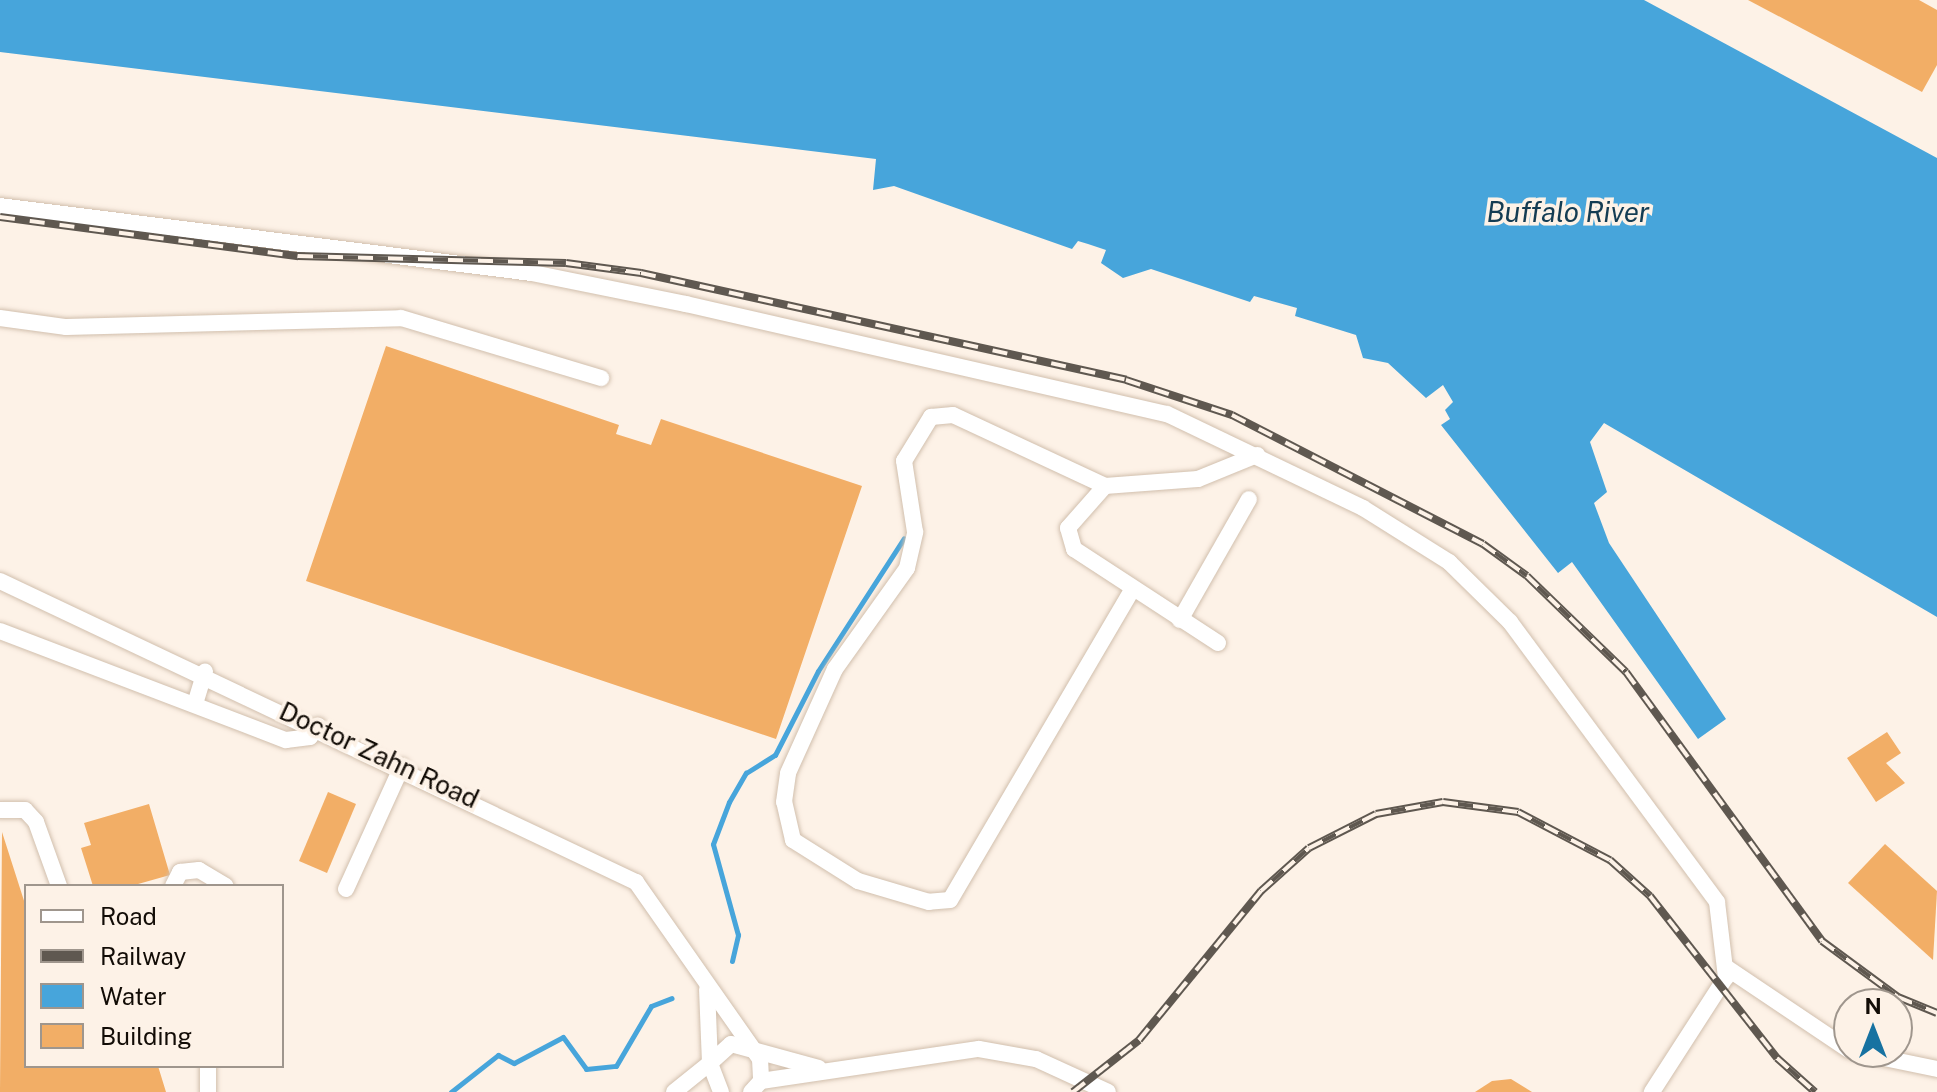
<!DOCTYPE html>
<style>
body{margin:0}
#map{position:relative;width:1937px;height:1092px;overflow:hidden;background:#fdf2e7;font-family:"Public Sans",sans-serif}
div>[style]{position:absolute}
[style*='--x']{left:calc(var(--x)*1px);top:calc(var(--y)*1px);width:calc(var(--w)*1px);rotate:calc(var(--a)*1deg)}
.water>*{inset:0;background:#47a5db}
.stream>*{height:5px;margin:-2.5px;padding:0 2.5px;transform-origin:2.5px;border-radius:2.5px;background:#47a5db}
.building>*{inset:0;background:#f2ae66}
.roads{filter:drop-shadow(0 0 2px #d1bfad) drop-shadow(0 0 2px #d1bfad)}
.minor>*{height:16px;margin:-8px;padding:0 8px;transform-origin:8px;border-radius:8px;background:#fff}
.rail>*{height:8px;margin-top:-4px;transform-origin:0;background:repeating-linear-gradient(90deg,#fdf2e7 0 15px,#5f5850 0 30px);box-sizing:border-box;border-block:2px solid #5f5850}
span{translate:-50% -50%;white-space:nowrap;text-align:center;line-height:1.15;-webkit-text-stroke:7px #fdf2e7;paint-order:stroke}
.street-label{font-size:26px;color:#120c06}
.water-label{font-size:28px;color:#143c53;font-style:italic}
.legend{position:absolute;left:24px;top:884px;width:260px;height:184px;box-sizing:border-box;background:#fdf2e7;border:2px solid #9f968d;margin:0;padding:10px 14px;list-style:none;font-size:24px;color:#120c06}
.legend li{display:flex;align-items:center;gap:16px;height:40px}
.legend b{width:40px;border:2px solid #9f968d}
.north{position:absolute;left:1833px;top:988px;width:80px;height:80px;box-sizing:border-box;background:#fdf2e7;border:2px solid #9f968d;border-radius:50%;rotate:0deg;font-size:22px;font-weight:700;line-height:32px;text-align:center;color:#120c06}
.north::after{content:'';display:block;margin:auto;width:28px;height:36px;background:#1772a1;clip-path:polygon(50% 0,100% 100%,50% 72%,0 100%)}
</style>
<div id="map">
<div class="water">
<div style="clip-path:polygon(0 0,1644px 0,1937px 158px,1937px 617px,1604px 423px,1590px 442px,1607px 492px,1594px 503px,1609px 543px,1726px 719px,1698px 739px,1572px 562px,1558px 573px,1441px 425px,1450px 419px,1445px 410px,1453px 402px,1443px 385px,1426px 398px,1388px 363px,1363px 358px,1356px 335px,1295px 316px,1297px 308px,1254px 296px,1250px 302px,1151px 269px,1123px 278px,1101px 263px,1106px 250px,1088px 244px,1078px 241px,1072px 249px,894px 186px,873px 190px,876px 159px,0 52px)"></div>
</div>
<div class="stream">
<div style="--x:732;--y:961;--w:27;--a:-77"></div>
<div style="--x:738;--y:935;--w:94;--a:-105.4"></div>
<div style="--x:713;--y:844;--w:45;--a:-69.1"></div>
<div style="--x:729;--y:802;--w:34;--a:-60"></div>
<div style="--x:746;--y:773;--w:34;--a:-32"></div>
<div style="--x:775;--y:755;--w:94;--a:-62.9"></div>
<div style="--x:818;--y:671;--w:158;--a:-57.1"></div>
<div style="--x:451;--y:1092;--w:60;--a:-38.2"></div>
<div style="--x:498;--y:1055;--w:18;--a:27"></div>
<div style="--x:514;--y:1063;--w:55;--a:-28"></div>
<div style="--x:563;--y:1037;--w:39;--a:54"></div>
<div style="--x:586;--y:1069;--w:30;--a:-6"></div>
<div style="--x:616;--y:1066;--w:69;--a:-59.7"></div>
<div style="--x:651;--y:1006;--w:22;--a:-21"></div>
</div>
<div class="building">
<div style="clip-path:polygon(1748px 0,1919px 0,1937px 10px,1937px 65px,1922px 92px)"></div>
<div style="clip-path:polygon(386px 346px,619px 425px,616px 434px,651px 445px,661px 419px,862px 486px,776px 739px,306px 581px)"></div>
<div style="clip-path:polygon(1887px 732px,1901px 753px,1886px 763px,1905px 783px,1876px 802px,1847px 758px)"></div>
<div style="clip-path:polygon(328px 792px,356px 804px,327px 873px,299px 861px)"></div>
<div style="clip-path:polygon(149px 804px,170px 875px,131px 886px,93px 886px,81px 848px,91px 845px,84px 823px)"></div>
<div style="clip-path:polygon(2px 832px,26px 907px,26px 1066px,158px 1066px,166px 1092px,0 1092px)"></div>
<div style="clip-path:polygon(1885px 844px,1937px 891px,1933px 960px,1848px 883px)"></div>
<div style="clip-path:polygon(1511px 1079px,1532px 1092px,1475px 1092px,1492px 1081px)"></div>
</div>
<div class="roads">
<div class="minor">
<div style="--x:0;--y:206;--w:536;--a:7.18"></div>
<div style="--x:532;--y:273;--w:157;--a:11.4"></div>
<div style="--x:686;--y:304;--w:493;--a:12.9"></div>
<div style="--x:1167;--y:414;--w:217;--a:25.6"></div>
<div style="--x:1363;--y:508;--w:102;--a:32.1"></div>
<div style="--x:1449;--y:562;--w:86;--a:44.5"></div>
<div style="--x:1510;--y:622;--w:348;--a:53.5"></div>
<div style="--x:1717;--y:902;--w:76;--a:83.2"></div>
<div style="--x:1726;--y:977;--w:137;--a:122.8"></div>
<div style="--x:0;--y:318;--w:67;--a:7.8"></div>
<div style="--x:66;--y:327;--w:335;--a:-1.5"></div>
<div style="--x:401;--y:318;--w:209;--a:16.7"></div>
<div style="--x:1105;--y:486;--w:56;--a:131.4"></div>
<div style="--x:1068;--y:528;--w:22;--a:74"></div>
<div style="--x:1074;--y:549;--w:172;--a:33.1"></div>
<div style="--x:0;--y:581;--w:704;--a:25.33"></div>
<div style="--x:636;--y:882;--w:216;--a:55"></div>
<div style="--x:760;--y:1059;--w:22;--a:87"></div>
<div style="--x:761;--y:1081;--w:15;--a:132"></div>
<div style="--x:1132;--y:590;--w:359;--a:120.4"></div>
<div style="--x:950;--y:900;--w:21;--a:175"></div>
<div style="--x:929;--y:902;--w:74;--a:-163.5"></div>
<div style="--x:858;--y:881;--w:77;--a:-147.8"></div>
<div style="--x:793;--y:840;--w:39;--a:-103"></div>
<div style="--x:784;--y:802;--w:29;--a:-82"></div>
<div style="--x:788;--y:773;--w:114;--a:-65.7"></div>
<div style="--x:835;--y:669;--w:124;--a:-54.5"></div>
<div style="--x:907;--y:568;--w:37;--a:-77"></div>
<div style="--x:915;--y:532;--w:72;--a:-98.8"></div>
<div style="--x:904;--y:461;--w:52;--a:-58.5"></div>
<div style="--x:931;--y:417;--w:22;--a:-5"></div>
<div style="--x:953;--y:415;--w:168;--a:25"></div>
<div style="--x:1105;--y:486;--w:93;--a:-4.3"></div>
<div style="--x:1198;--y:479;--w:64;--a:-22.1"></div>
<div style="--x:1180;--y:620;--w:139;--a:-60.3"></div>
<div style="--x:0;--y:631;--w:306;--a:20.9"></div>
<div style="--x:286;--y:740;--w:24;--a:-7"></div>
<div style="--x:310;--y:737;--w:14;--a:-54"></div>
<div style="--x:195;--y:704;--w:34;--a:-73"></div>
<div style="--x:0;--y:810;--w:25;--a:0"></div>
<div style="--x:25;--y:810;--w:16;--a:47"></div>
<div style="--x:36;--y:822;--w:68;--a:70.2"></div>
<div style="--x:173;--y:886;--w:16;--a:-63"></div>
<div style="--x:180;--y:872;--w:19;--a:-6"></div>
<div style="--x:199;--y:870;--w:31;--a:31"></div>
<div style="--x:346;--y:889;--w:135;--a:-65.5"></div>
<div style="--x:1727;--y:968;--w:147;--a:33.9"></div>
<div style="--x:1855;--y:1052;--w:84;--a:11.7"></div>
<div style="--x:761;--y:1081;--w:220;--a:-8.4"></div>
<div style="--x:979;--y:1049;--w:58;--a:10"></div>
<div style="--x:1036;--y:1059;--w:79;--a:24.6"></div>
<div style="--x:208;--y:1092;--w:26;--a:-90"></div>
<div style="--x:674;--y:1092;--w:46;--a:-38.9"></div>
<div style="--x:710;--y:1063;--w:74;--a:-92.3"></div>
<div style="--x:721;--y:1092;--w:31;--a:-111"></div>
<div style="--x:710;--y:1063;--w:28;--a:-42"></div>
<div style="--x:731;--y:1044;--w:91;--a:15.3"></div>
</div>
</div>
<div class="rail">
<div style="--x:0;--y:217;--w:301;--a:7.5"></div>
<div style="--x:298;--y:256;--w:268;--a:1.5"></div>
<div style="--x:566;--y:263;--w:76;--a:7.6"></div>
<div style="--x:641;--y:273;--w:497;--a:12.4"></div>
<div style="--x:1126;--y:380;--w:112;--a:18.3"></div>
<div style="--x:1232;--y:415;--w:282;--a:27.2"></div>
<div style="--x:1483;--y:544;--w:54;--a:36"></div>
<div style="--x:1527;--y:576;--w:138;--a:44.1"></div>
<div style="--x:1626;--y:672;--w:333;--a:53.9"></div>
<div style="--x:1822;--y:941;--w:94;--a:36.4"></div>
<div style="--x:1898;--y:997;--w:42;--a:22.3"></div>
<div style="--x:1073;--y:1092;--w:84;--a:-38.2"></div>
<div style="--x:1139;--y:1040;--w:193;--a:-50.7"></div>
<div style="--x:1261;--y:891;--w:64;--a:-41.9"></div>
<div style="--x:1309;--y:848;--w:75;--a:-26.9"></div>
<div style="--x:1376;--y:814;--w:68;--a:-10.2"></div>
<div style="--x:1443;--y:802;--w:76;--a:7.6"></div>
<div style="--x:1518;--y:812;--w:104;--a:27.6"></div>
<div style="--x:1610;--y:860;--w:54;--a:42"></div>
<div style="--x:1650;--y:896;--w:206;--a:51.9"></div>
<div style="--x:1777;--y:1058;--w:51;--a:41.8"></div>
</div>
<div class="street-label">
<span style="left:379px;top:755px;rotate:25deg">Doctor Zahn Road</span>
</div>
<div class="water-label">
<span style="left:1568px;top:212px">Buffalo River</span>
</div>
<ul class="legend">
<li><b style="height:10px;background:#fff"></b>Road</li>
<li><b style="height:10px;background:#5f5850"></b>Railway</li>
<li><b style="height:22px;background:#47a5db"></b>Water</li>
<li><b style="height:22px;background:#f2ae66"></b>Building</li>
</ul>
<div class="north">N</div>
</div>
